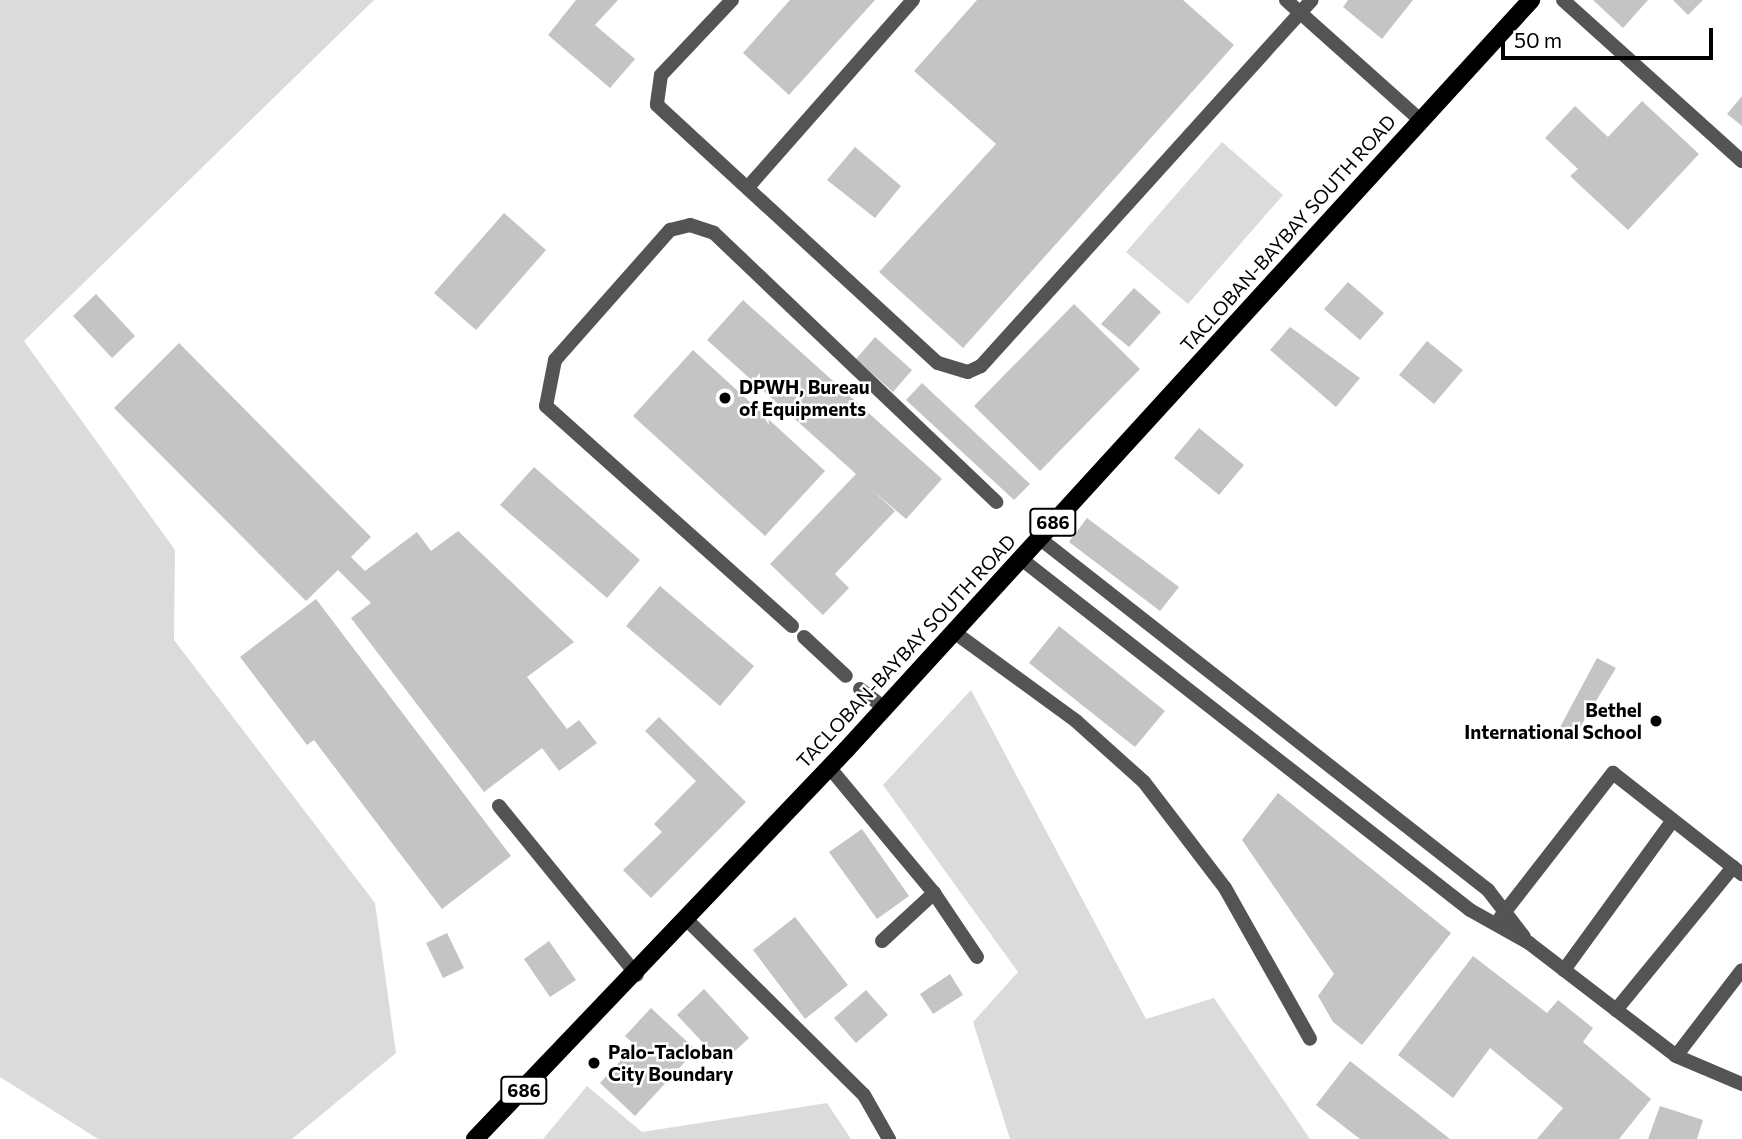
<!DOCTYPE html>
<style>
body{margin:0}
#map{position:relative;width:1742px;height:1139px;overflow:hidden;background:#fff;font-family:Commissioner,sans-serif}
div>[style]{position:absolute}
[style*='--x']{left:calc(var(--x)*1px);top:calc(var(--y)*1px);width:calc(var(--w)*1px);rotate:calc(var(--a)*1deg)}
.green>*{inset:0;background:#dbdbdb}
.building>*{inset:0;background:#c4c4c4}
.lane>*{height:14px;margin:-7px;padding:0 7px;transform-origin:7px;border-radius:7px;background:#545454}
.street>*{height:14px;margin:-7px;padding:0 7px;transform-origin:7px;border-radius:7px;background:#545454}
.primary>*{height:18px;margin:-9px;padding:0 9px;transform-origin:9px;border-radius:9px;background:#000}
.dots>*{width:19px;height:19px;translate:-50% -50%;box-sizing:border-box;border:4px solid #fff;border-radius:50%}
span{translate:-50% -50%;white-space:nowrap;text-align:center;line-height:1.15;-webkit-text-stroke:5px #fff;paint-order:stroke}
.shield-label span{padding:2px 5px;background:#fff;border:2px solid;border-radius:5px;-webkit-text-stroke-width:0}
.shield-label{font-size:18px;color:#000;font-weight:700}
.street-label{font-size:19px;color:#000}
.poi-label{font-size:19px;color:#000;font-weight:700}
.left{translate:0 -50%;text-align:left}
.right{translate:-100% -50%;text-align:right}
.scale{position:absolute;left:1501px;top:28px;width:212px;height:32px;box-sizing:border-box;border:4px solid #000;border-top:0;padding-left:9px;font-size:21px;line-height:24px;white-space:nowrap;color:#000;-webkit-text-stroke:5px #fff;paint-order:stroke}
</style>
<div id="map">
<div class="green">
<div style="clip-path:polygon(0 0,374px 0,24px 341px,175px 550px,174px 640px,375px 903px,396px 1053px,292px 1139px,98px 1139px,0 1077px)"></div>
<div style="clip-path:polygon(1222px 142px,1283px 195px,1188px 304px,1126px 252px)"></div>
<div style="clip-path:polygon(971px 690px,1146px 1019px,1214px 998px,1310px 1139px,1010px 1139px,973px 1022px,1018px 972px,883px 785px)"></div>
<div style="clip-path:polygon(587px 1086px,642px 1132px,827px 1103px,851px 1139px,543px 1139px)"></div>
</div>
<div class="building">
<div style="clip-path:polygon(576px 0,618px 0,595px 25px,635px 59px,610px 88px,548px 35px)"></div>
<div style="clip-path:polygon(790px 0,875px 0,789px 95px,743px 53px)"></div>
<div style="clip-path:polygon(977px 0,1183px 0,1234px 45px,963px 348px,879px 272px,996px 144px,914px 71px)"></div>
<div style="clip-path:polygon(1348px 0,1413px 0,1382px 39px,1343px 7px)"></div>
<div style="clip-path:polygon(1593px 0,1648px 0,1623px 28px)"></div>
<div style="clip-path:polygon(1673px 0,1703px 0,1688px 15px)"></div>
<div style="clip-path:polygon(1742px 96px,1742px 126px,1727px 114px)"></div>
<div style="clip-path:polygon(1642px 101px,1699px 154px,1628px 230px,1570px 176px,1578px 169px,1545px 138px,1575px 106px,1608px 137px)"></div>
<div style="clip-path:polygon(855px 147px,901px 186px,875px 218px,827px 180px)"></div>
<div style="clip-path:polygon(504px 213px,546px 250px,476px 330px,434px 293px)"></div>
<div style="clip-path:polygon(1348px 282px,1384px 313px,1360px 340px,1324px 309px)"></div>
<div style="clip-path:polygon(1134px 288px,1161px 312px,1129px 347px,1101px 324px)"></div>
<div style="clip-path:polygon(96px 294px,135px 336px,112px 358px,73px 316px)"></div>
<div style="clip-path:polygon(743px 300px,942px 479px,906px 519px,871px 489px,895px 511px,835px 574px,849px 588px,823px 615px,770px 564px,856px 474px,707px 340px)"></div>
<div style="clip-path:polygon(1074px 304px,1140px 369px,1040px 471px,974px 406px)"></div>
<div style="clip-path:polygon(1290px 327px,1360px 378px,1336px 407px,1270px 350px)"></div>
<div style="clip-path:polygon(875px 337px,912px 370px,893px 392px,856px 359px)"></div>
<div style="clip-path:polygon(1427px 341px,1463px 370px,1434px 404px,1399px 375px)"></div>
<div style="clip-path:polygon(179px 343px,371px 537px,351px 557px,365px 571px,417px 532px,431px 551px,458px 531px,574px 642px,527px 677px,567px 729px,579px 720px,597px 743px,559px 771px,542px 748px,484px 792px,351px 618px,371px 603px,338px 570px,306px 601px,114px 408px)"></div>
<div style="clip-path:polygon(693px 350px,825px 471px,765px 536px,633px 416px)"></div>
<div style="clip-path:polygon(922px 383px,1030px 484px,1014px 500px,906px 400px)"></div>
<div style="clip-path:polygon(1199px 428px,1244px 465px,1219px 495px,1174px 458px)"></div>
<div style="clip-path:polygon(534px 467px,640px 560px,607px 598px,500px 505px)"></div>
<div style="clip-path:polygon(1087px 518px,1179px 587px,1160px 611px,1069px 542px)"></div>
<div style="clip-path:polygon(660px 586px,754px 666px,720px 706px,626px 626px)"></div>
<div style="clip-path:polygon(316px 599px,511px 856px,442px 909px,314px 740px,307px 745px,240px 657px)"></div>
<div style="clip-path:polygon(1059px 626px,1165px 711px,1135px 747px,1029px 663px)"></div>
<div style="clip-path:polygon(1597px 658px,1616px 668px,1573px 739px,1558px 731px)"></div>
<div style="clip-path:polygon(659px 717px,746px 802px,651px 898px,623px 870px,662px 832px,654px 824px,696px 781px,645px 731px)"></div>
<div style="clip-path:polygon(1278px 793px,1451px 933px,1362px 1045px,1333px 1022px,1318px 996px,1334px 974px,1242px 840px)"></div>
<div style="clip-path:polygon(862px 829px,909px 896px,877px 919px,829px 852px)"></div>
<div style="clip-path:polygon(795px 917px,848px 985px,805px 1019px,753px 950px)"></div>
<div style="clip-path:polygon(447px 933px,464px 968px,443px 978px,426px 943px)"></div>
<div style="clip-path:polygon(549px 941px,576px 980px,550px 997px,524px 959px)"></div>
<div style="clip-path:polygon(1473px 956px,1547px 1013px,1558px 1000px,1593px 1028px,1583px 1042px,1651px 1099px,1619px 1139px,1537px 1139px,1563px 1108px,1490px 1048px,1453px 1098px,1398px 1055px)"></div>
<div style="clip-path:polygon(950px 974px,963px 995px,933px 1014px,920px 994px)"></div>
<div style="clip-path:polygon(704px 989px,749px 1038px,722px 1063px,677px 1015px)"></div>
<div style="clip-path:polygon(866px 990px,888px 1015px,856px 1043px,834px 1018px)"></div>
<div style="clip-path:polygon(651px 1008px,696px 1050px,635px 1116px,600px 1083px,635px 1045px,625px 1036px)"></div>
<div style="clip-path:polygon(1350px 1061px,1450px 1139px,1360px 1139px,1316px 1105px)"></div>
<div style="clip-path:polygon(1660px 1106px,1703px 1120px,1697px 1139px,1648px 1139px)"></div>
</div>
<div class="lane">
<div style="--x:732;--y:0;--w:103;--a:133.4"></div>
<div style="--x:661;--y:75;--w:30;--a:98"></div>
<div style="--x:657;--y:105;--w:381;--a:42.6"></div>
<div style="--x:938;--y:363;--w:31;--a:17"></div>
<div style="--x:968;--y:372;--w:14;--a:-25"></div>
<div style="--x:981;--y:366;--w:493;--a:-47.9"></div>
<div style="--x:1286;--y:0;--w:180;--a:41.8"></div>
<div style="--x:749;--y:186;--w:248;--a:-48.6"></div>
<div style="--x:1039;--y:538;--w:571;--a:38.1"></div>
<div style="--x:1488;--y:890;--w:59;--a:52.5"></div>
<div style="--x:1020;--y:558;--w:571;--a:38.03"></div>
<div style="--x:1470;--y:910;--w:68;--a:29.2"></div>
<div style="--x:1529;--y:943;--w:185;--a:37.5"></div>
<div style="--x:1676;--y:1056;--w:72;--a:23"></div>
<div style="--x:792;--y:626;--w:330;--a:-138.2"></div>
<div style="--x:546;--y:406;--w:47;--a:-78.9"></div>
<div style="--x:555;--y:360;--w:174;--a:-48.5"></div>
<div style="--x:670;--y:230;--w:21;--a:-14"></div>
<div style="--x:690;--y:225;--w:25;--a:18"></div>
<div style="--x:714;--y:233;--w:390;--a:43.6"></div>
<div style="--x:954;--y:632;--w:151;--a:36.1"></div>
<div style="--x:1076;--y:721;--w:91;--a:41.9"></div>
<div style="--x:1144;--y:782;--w:133;--a:52.6"></div>
<div style="--x:1225;--y:888;--w:173;--a:60.6"></div>
<div style="--x:804;--y:637;--w:57;--a:42.9"></div>
<div style="--x:860;--y:689;--w:31;--a:38"></div>
<div style="--x:499;--y:806;--w:218;--a:50.8"></div>
<div style="--x:1500;--y:918;--w:184;--a:-52.1"></div>
<div style="--x:1613;--y:773;--w:164;--a:38.1"></div>
<div style="--x:686;--y:919;--w:250;--a:44.7"></div>
<div style="--x:864;--y:1095;--w:51;--a:60.4"></div>
<div style="--x:882;--y:941;--w:71;--a:-42.7"></div>
<div style="--x:1564;--y:970;--w:185;--a:-54"></div>
<div style="--x:1616;--y:1010;--w:185;--a:-50.7"></div>
<div style="--x:1676;--y:1056;--w:108;--a:-52.5"></div>
</div>
<div class="street">
<div style="--x:1563;--y:0;--w:241;--a:42"></div>
<div style="--x:829;--y:767;--w:164;--a:50.2"></div>
<div style="--x:934;--y:893;--w:77;--a:56.1"></div>
</div>
<div class="primary">
<div style="--x:475;--y:1139;--w:538;--a:-46.36"></div>
<div style="--x:846;--y:750;--w:1016;--a:-47.59"></div>
</div>
<div class="dots">
<div style="left:725px;top:398px;background:#000"></div>
<div style="left:1656px;top:721px;background:#000"></div>
<div style="left:594px;top:1063px;background:#000"></div>
</div>
<div class="shield-label">
<span style="left:1053px;top:522px">686</span>
<span style="left:524px;top:1090px">686</span>
</div>
<div class="street-label">
<span style="left:1288px;top:233px;rotate:-48deg">TACLOBAN-BAYBAY SOUTH ROAD</span>
<span style="left:906px;top:651px;rotate:-47deg">TACLOBAN-BAYBAY SOUTH ROAD</span>
</div>
<div class="poi-label">
<span class="left" style="left:739px;top:398px">DPWH, Bureau<br>of Equipments</span>
<span class="right" style="left:1642px;top:721px">Bethel<br>International School</span>
<span class="left" style="left:608px;top:1063px">Palo-Tacloban<br>City Boundary</span>
</div>
<div class="scale">50 m</div>
</div>
